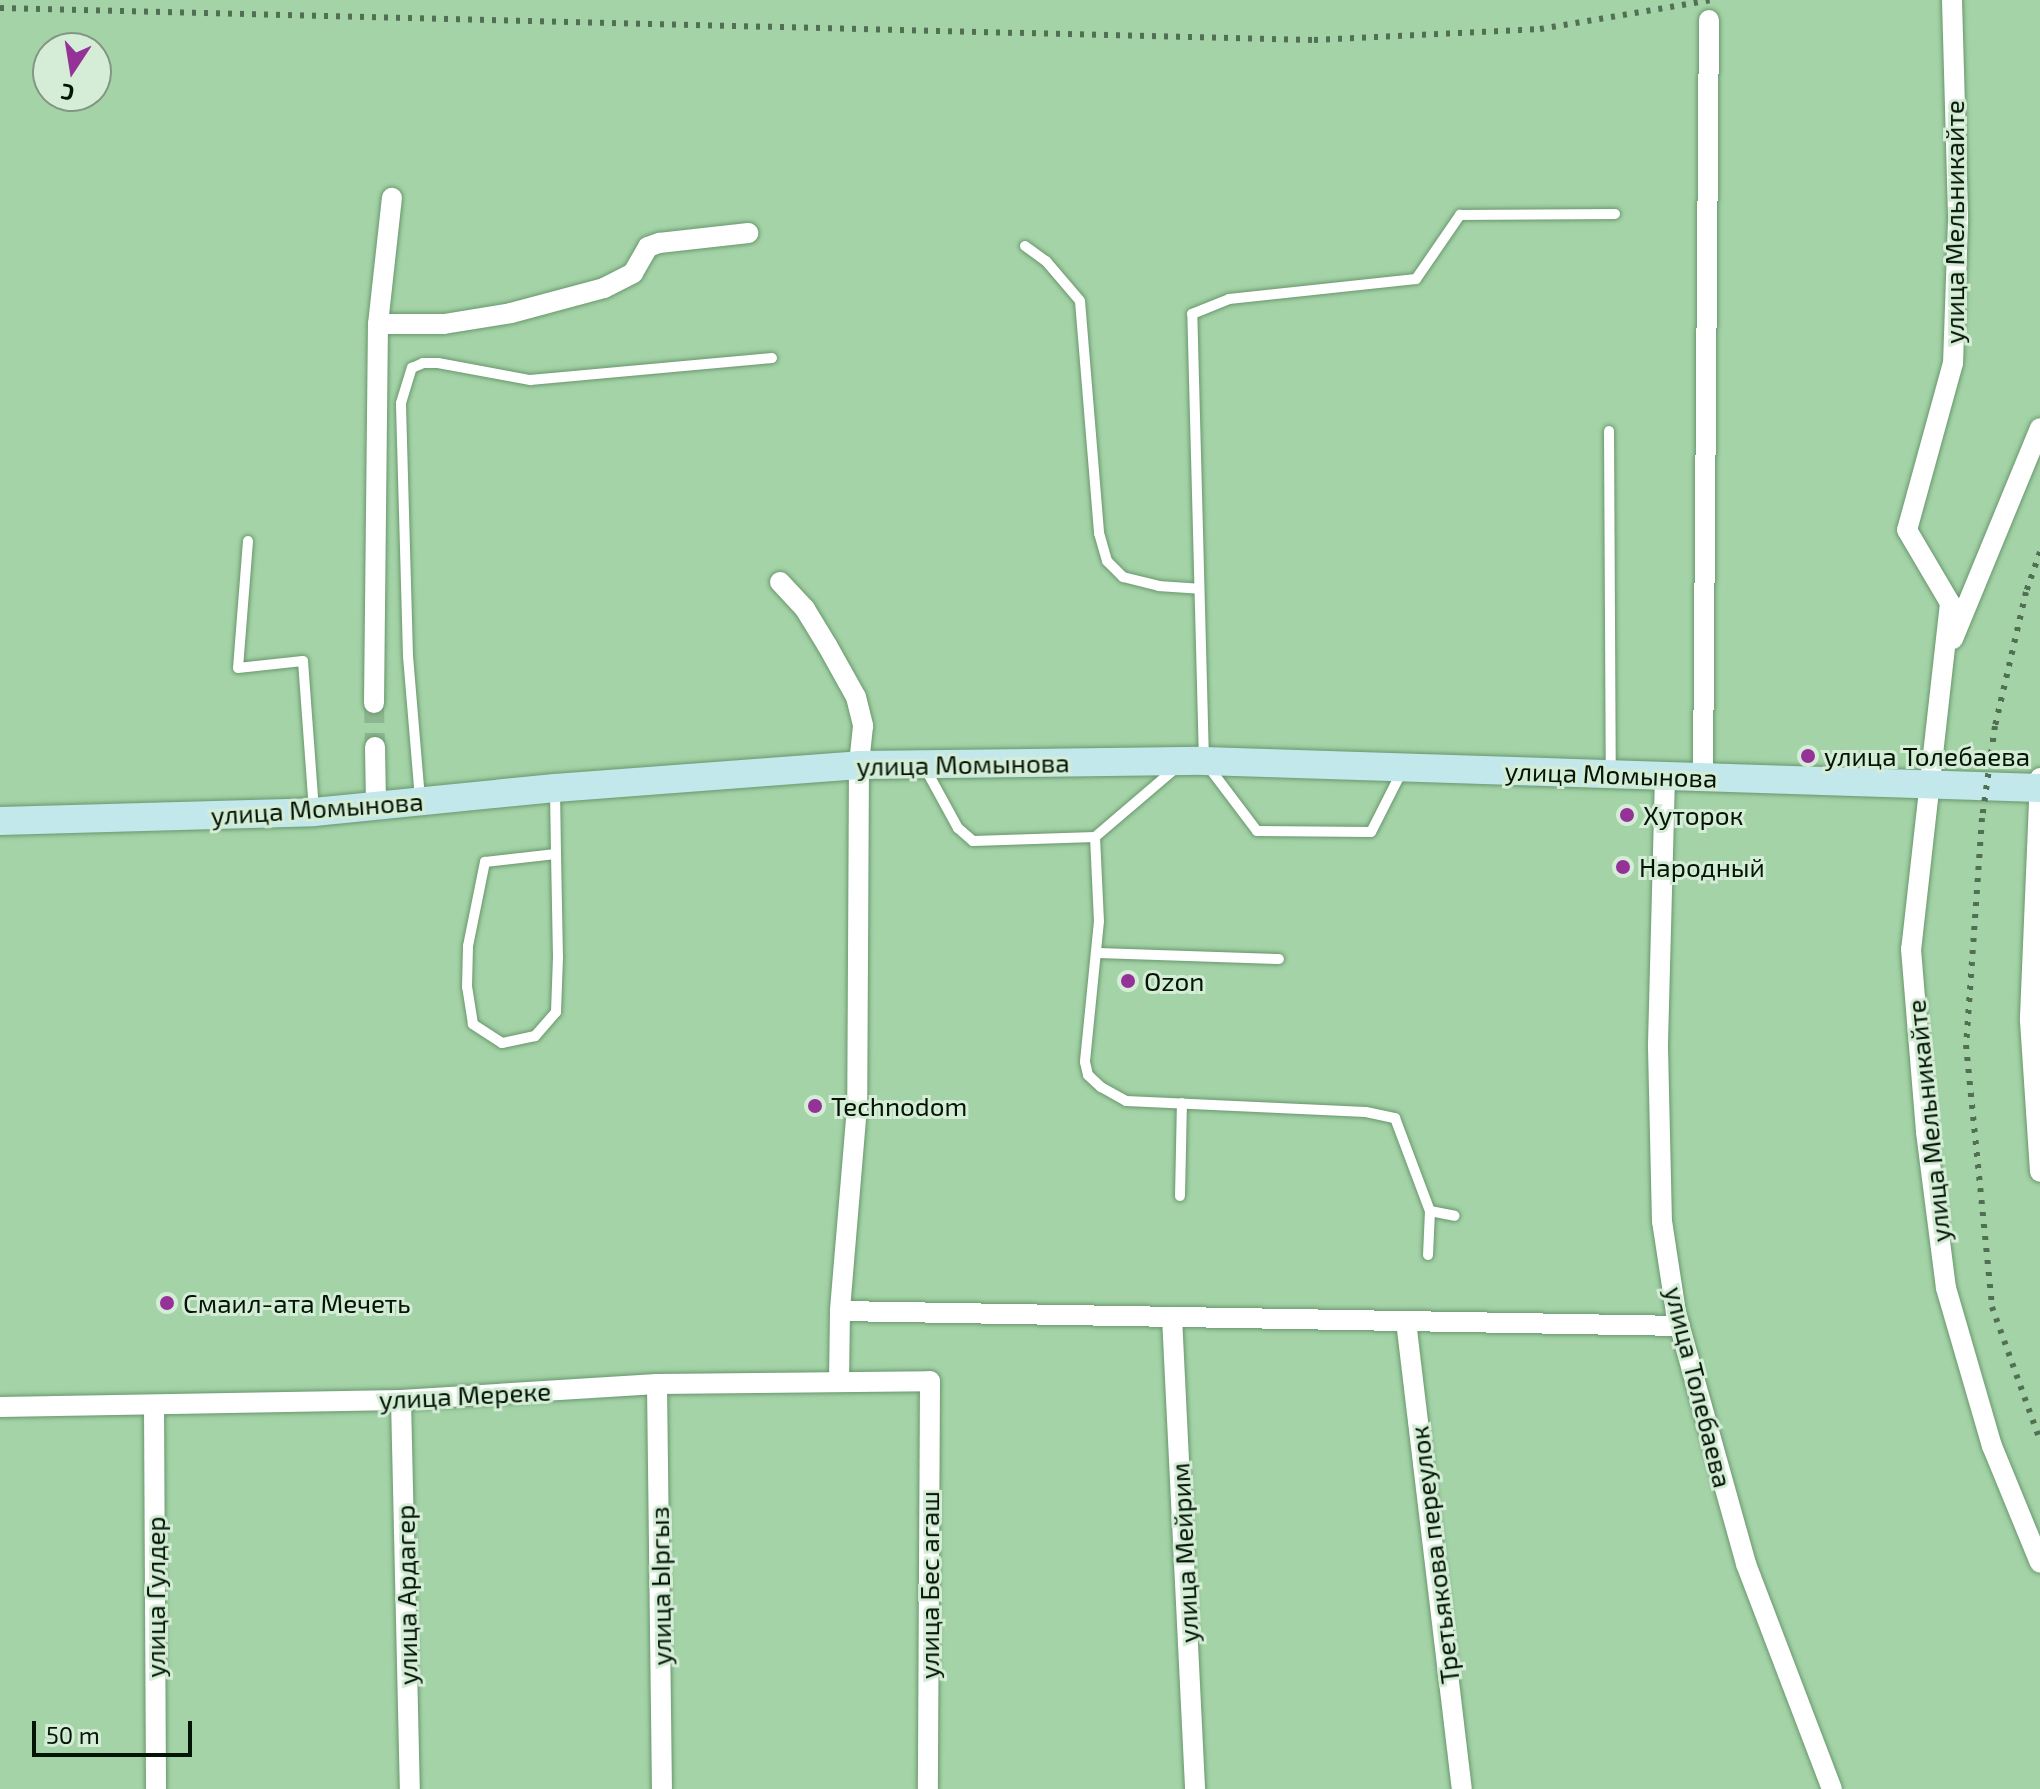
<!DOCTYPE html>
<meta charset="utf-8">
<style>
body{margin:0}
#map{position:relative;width:2040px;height:1789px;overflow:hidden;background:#a4d3a7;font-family:"Exo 2",sans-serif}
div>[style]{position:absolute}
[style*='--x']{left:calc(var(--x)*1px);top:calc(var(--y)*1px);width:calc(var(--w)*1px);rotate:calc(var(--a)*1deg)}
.street-tunnel>*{height:20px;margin-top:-10px;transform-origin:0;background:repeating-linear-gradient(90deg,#8cb68f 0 20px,transparent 0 30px)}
.roads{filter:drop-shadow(0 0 2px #6a976e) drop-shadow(0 0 2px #6a976e)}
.lane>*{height:10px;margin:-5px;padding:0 5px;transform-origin:5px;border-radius:5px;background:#fff}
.street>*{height:20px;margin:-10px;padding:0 10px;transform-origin:10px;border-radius:10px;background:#fff}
.secondary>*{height:28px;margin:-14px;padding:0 14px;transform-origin:14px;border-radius:14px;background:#c3e8ec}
.rail>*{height:6px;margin-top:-3px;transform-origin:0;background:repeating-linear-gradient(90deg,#517053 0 4px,transparent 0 12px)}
.dots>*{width:22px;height:22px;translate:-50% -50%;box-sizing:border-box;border:4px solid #d5edd6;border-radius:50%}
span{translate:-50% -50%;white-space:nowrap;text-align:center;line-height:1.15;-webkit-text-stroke:6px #d5edd6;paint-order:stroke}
.street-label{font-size:26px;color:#041506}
.poi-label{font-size:26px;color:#041506}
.left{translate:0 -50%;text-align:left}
.north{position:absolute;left:32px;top:32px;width:80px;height:80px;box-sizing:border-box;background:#d5edd6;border:2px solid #819783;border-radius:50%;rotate:192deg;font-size:22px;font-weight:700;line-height:32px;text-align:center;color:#041506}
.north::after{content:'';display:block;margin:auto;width:28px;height:36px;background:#953298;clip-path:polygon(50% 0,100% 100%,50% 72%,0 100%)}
.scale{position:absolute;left:32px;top:1721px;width:160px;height:36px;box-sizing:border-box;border:4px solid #041506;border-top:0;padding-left:10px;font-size:24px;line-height:28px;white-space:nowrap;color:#041506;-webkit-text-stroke:6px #d5edd6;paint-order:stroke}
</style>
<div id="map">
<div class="street-tunnel">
<div style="--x:374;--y:703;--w:44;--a:88.7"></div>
</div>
<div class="roads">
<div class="lane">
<div style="--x:1025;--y:246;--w:26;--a:36"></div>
<div style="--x:1046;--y:261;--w:52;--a:49.6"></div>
<div style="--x:1080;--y:301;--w:233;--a:85.3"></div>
<div style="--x:1099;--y:533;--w:29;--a:74"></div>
<div style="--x:1107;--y:561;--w:23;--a:45"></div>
<div style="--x:1123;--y:577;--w:37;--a:14"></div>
<div style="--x:1159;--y:586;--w:39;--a:4"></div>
<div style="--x:1609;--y:431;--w:341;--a:89.7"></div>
<div style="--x:248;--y:541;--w:127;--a:94.5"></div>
<div style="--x:238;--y:668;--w:65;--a:-6.1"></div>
<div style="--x:303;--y:661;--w:150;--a:85.8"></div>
<div style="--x:924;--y:766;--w:71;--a:61.3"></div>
<div style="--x:958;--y:828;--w:20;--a:41"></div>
<div style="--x:973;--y:841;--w:122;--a:-1.9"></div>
<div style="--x:1095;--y:837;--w:108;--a:-40.5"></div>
<div style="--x:1402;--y:771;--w:68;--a:116.9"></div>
<div style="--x:1371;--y:832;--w:114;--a:-179.5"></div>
<div style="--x:1257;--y:831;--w:88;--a:-127.1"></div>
<div style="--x:1204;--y:761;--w:447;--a:-91.5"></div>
<div style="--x:1192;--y:314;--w:40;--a:-22"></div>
<div style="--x:1229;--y:299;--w:188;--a:-6.1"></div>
<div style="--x:1416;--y:279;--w:78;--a:-55.5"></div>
<div style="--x:1460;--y:215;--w:155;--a:-0.4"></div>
<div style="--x:555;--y:790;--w:64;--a:89.1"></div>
<div style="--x:556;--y:854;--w:103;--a:88.9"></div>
<div style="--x:558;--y:957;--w:55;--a:92.1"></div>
<div style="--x:556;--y:1012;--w:32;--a:131"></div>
<div style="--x:535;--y:1036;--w:34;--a:168"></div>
<div style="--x:502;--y:1043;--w:35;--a:-147"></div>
<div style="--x:473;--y:1024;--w:37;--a:-99"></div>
<div style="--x:467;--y:987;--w:41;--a:-88.6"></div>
<div style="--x:468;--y:946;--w:86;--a:-78.6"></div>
<div style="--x:485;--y:862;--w:71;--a:-6.4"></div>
<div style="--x:420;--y:799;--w:144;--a:-94.8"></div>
<div style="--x:408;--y:656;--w:253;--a:-91.6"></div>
<div style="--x:401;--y:403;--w:37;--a:-73"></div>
<div style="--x:412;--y:368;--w:12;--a:-24"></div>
<div style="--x:423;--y:363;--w:15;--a:0"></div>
<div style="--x:438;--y:363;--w:94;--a:10.5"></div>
<div style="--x:530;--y:380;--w:243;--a:-5.2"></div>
<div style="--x:1095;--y:837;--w:84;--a:87.3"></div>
<div style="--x:1099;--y:921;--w:142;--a:95.7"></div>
<div style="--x:1085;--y:1062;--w:13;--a:77"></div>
<div style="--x:1088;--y:1075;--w:18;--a:43"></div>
<div style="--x:1101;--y:1087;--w:29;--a:29"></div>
<div style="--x:1126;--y:1101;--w:240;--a:2.6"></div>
<div style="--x:1366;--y:1112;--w:30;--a:12"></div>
<div style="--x:1395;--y:1118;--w:99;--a:69.4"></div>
<div style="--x:1430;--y:1211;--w:25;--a:11"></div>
<div style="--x:1096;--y:953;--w:183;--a:1.9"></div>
<div style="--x:1180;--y:1196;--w:93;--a:-88.8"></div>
<div style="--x:1428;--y:1255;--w:44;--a:-87.4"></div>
</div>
<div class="street">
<div style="--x:1952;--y:0;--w:221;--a:88.4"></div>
<div style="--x:1958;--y:221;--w:142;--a:92"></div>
<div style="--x:1953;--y:363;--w:173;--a:105.4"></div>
<div style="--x:1907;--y:530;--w:85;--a:59.5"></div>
<div style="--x:1950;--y:603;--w:348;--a:96.4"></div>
<div style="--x:1911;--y:949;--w:184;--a:85.3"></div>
<div style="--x:1926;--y:1132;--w:157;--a:82.7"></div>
<div style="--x:1946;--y:1288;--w:165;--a:73.8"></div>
<div style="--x:1992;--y:1446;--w:126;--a:67.7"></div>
<div style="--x:378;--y:324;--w:66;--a:0"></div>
<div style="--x:444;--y:324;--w:68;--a:-9.3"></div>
<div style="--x:511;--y:313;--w:96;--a:-15"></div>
<div style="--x:604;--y:288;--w:33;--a:-27"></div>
<div style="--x:633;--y:273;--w:30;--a:-60"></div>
<div style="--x:648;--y:247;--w:12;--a:-20"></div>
<div style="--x:659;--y:243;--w:90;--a:-6.4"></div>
<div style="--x:780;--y:582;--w:37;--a:47"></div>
<div style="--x:805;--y:609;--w:42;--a:58.6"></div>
<div style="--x:827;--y:645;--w:60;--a:60.9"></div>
<div style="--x:856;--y:697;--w:30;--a:76"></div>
<div style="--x:863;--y:726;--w:39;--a:96"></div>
<div style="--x:859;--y:765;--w:342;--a:90.3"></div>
<div style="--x:857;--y:1107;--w:205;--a:94.8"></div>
<div style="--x:840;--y:1311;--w:71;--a:90.8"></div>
<div style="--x:1953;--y:639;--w:228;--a:-67.6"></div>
<div style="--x:374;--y:703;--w:379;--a:-89.4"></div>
<div style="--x:378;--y:324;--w:127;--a:-83.7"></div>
<div style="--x:375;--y:747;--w:60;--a:89"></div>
<div style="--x:1665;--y:776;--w:271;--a:91.5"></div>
<div style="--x:1658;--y:1047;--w:174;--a:88.7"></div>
<div style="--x:1662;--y:1221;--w:93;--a:81.3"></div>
<div style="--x:1676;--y:1313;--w:261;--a:74.4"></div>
<div style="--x:1746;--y:1564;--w:241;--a:69.1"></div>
<div style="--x:1703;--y:777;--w:757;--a:-89.55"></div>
<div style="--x:2040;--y:778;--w:243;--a:92.4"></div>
<div style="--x:2030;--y:1021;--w:151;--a:86.2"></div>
<div style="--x:840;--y:1311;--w:840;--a:1.02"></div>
<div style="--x:1172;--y:1317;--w:473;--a:87.2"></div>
<div style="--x:1406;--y:1321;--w:471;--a:83.2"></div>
<div style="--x:657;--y:1384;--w:405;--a:89.3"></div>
<div style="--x:401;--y:1400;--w:389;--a:88.7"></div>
<div style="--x:154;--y:1405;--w:384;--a:89.7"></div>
<div style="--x:0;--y:1407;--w:401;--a:-1"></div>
<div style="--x:401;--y:1400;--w:256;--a:-3.6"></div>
<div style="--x:657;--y:1384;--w:273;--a:-0.6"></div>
<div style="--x:930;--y:1381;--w:408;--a:90.3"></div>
</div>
<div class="secondary">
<div style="--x:0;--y:821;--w:314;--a:-1.6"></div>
<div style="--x:314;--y:812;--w:242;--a:-5.7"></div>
<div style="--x:555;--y:788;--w:305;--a:-4.3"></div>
<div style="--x:859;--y:765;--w:345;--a:-0.7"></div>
<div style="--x:1204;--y:761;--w:836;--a:1.85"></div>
</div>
</div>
<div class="rail">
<div style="--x:0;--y:8;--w:1314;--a:1.4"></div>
<div style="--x:1314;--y:40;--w:226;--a:-2.8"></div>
<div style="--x:1540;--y:29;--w:174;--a:-9.6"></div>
<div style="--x:2040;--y:552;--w:42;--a:109.3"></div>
<div style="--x:2026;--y:592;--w:138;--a:103"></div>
<div style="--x:1995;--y:726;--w:93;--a:98"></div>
<div style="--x:1982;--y:818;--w:228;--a:94"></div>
<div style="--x:1966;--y:1045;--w:263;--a:84.3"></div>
<div style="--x:1992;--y:1307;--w:141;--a:70.2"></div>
</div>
<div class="dots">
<div style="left:1808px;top:756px;background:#953298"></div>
<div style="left:1627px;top:815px;background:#953298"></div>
<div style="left:1623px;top:867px;background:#953298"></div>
<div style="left:1128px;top:981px;background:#953298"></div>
<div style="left:815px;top:1106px;background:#953298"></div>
<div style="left:167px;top:1303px;background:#953298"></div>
</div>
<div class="street-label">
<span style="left:1954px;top:222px;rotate:-90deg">улица Мельникайте</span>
<span style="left:963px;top:764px;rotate:-1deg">улица Момынова</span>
<span style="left:1611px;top:774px;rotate:2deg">улица Момынова</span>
<span style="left:317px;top:808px;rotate:-4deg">улица Момынова</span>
<span style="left:1928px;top:1121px;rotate:-96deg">улица Мельникайте</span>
<span style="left:1699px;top:1387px;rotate:76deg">улица Толебаева</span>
<span style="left:465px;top:1395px;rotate:-3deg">улица Мереке</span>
<span style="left:1184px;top:1553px;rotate:-93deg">улица Мейрим</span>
<span style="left:1434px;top:1555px;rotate:-97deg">Третьякова переулок</span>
<span style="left:929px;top:1585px;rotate:-90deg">улица Бес агаш</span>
<span style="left:660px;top:1586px;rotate:-91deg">улица Ыргыз</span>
<span style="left:406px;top:1595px;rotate:-91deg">улица Ардагер</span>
<span style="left:155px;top:1597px;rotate:-90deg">улица Гулдер</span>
</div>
<div class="poi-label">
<span class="left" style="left:1824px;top:756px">улица Толебаева</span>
<span class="left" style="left:1643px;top:815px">Хуторок</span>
<span class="left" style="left:1639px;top:867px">Народный</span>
<span class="left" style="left:1144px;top:981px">Ozon</span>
<span class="left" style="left:831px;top:1106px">Technodom</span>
<span class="left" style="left:183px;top:1303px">Смаил-ата Мечеть</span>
</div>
<div class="north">С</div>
<div class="scale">50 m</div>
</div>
